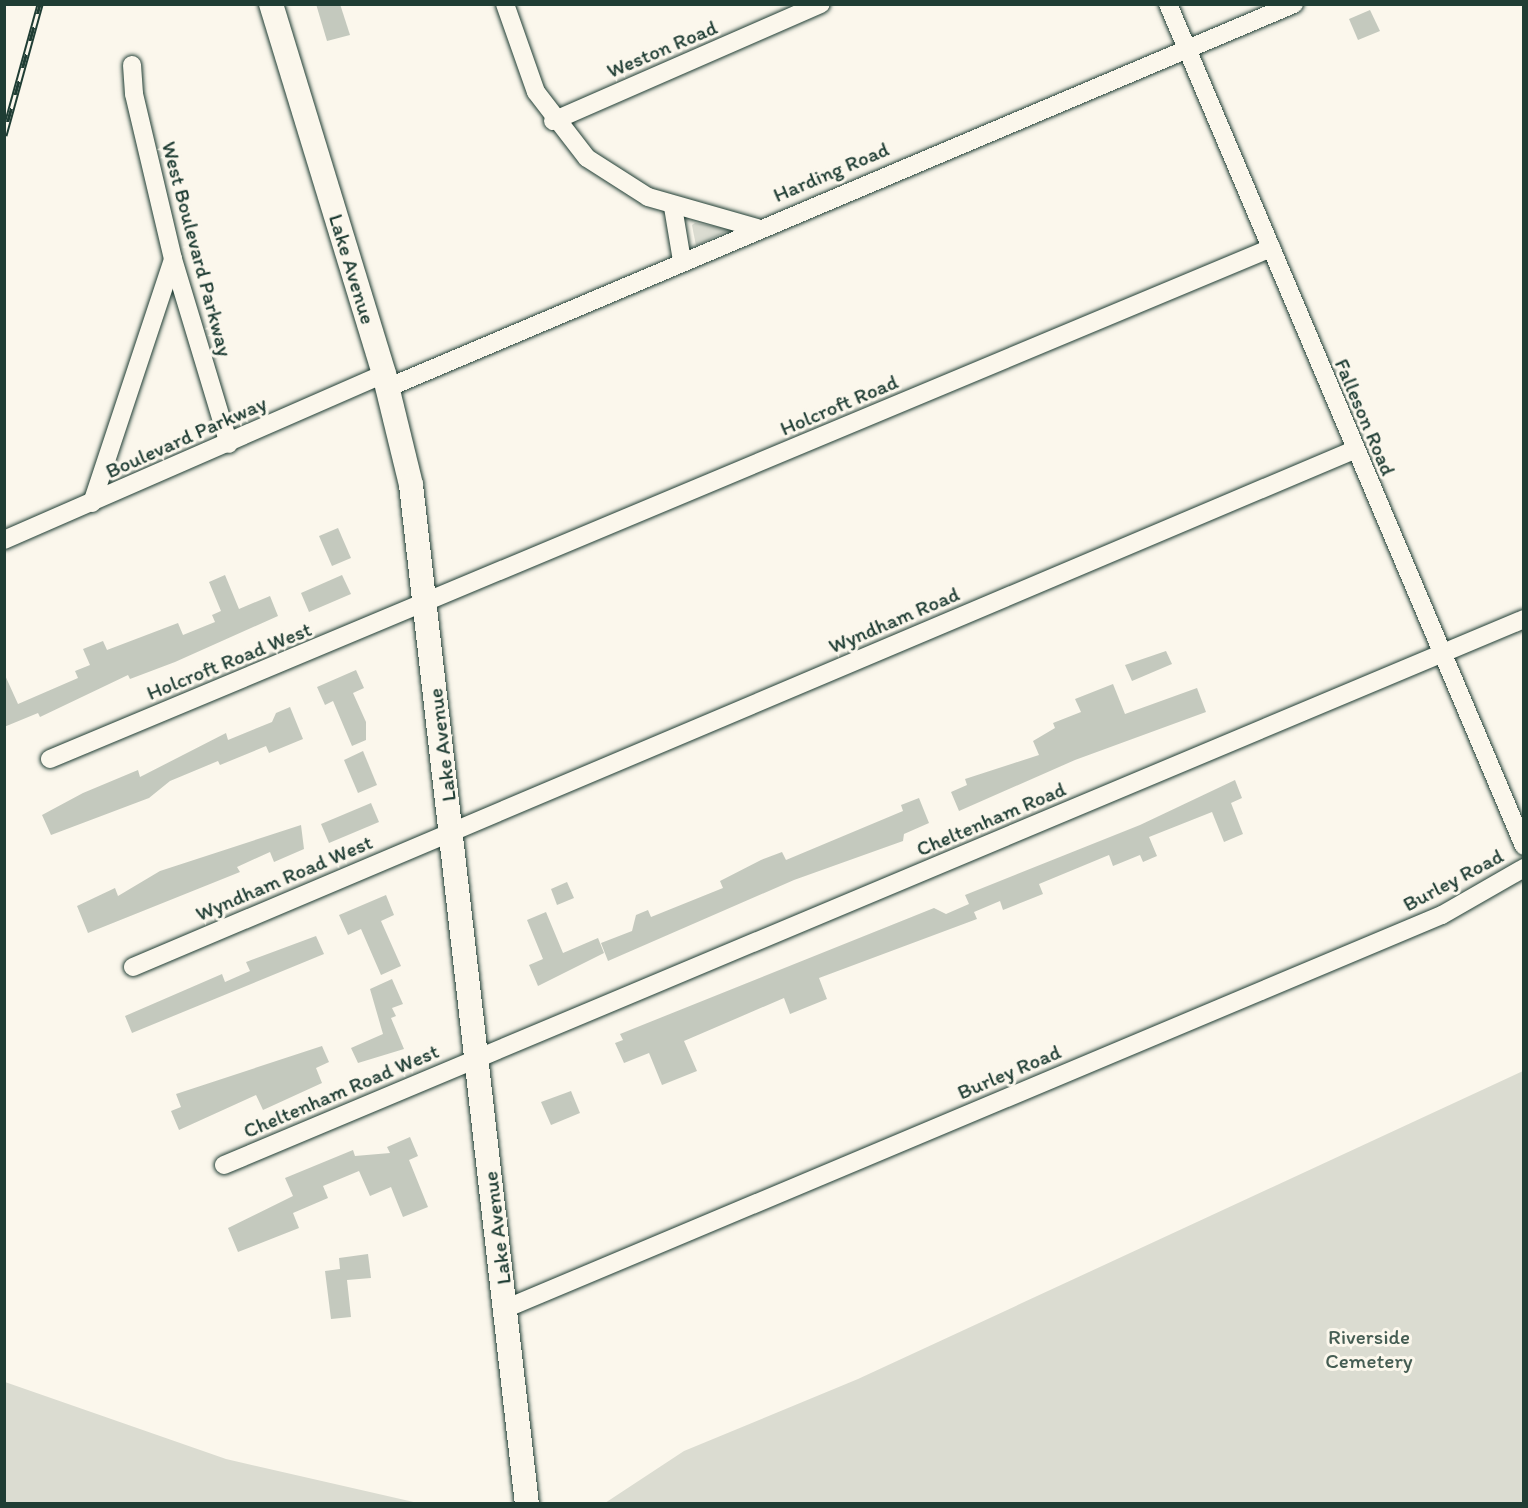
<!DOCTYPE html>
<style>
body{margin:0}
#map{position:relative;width:1528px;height:1508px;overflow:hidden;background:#fbf7ec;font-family:Itim,sans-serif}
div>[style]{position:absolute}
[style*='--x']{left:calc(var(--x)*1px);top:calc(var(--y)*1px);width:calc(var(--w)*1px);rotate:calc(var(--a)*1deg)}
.green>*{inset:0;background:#dbdcd1}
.building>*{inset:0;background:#c4c9be}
.roads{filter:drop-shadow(0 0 2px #1f3d34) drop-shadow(0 0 2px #1f3d34)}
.minor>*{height:18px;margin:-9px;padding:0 9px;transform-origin:9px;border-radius:9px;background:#fbf7ec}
.major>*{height:24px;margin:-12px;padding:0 12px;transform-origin:12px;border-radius:12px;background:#fbf7ec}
.rail>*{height:7px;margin-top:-3.5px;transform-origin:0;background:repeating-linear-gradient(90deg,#fbf7ec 0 14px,#1f3d34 0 28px);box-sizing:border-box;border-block:2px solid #1f3d34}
span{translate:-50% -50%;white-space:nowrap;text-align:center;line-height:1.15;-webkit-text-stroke:6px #fbf7ec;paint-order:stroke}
.street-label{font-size:21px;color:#1f3d34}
.park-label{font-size:21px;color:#455d53}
.frame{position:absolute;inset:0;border:6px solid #1f3d34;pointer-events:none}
</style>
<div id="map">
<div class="green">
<div style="clip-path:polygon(692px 225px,695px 223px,731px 229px,696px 246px)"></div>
<div style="clip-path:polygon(1523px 1071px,1523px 1503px,605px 1503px,684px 1451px,858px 1379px)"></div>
<div style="clip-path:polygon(5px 1382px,226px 1459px,418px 1503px,5px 1503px)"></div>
</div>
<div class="building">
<div style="clip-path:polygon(316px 4px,340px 4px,350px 35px,327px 41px)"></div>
<div style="clip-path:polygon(1370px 10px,1380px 31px,1358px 40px,1349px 19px)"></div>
<div style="clip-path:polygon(338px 528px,351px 558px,332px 566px,319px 536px)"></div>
<div style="clip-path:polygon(225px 575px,239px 609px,270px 596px,278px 616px,175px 662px,130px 679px,128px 675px,40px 717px,38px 713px,4px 727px,4px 673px,18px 704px,78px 678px,75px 671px,90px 665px,83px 649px,103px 641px,107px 650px,178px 623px,183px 635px,215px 622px,212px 615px,221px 611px,209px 582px)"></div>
<div style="clip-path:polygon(342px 575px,351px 594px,309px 612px,301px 593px)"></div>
<div style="clip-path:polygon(1166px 651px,1172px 664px,1132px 681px,1125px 665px)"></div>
<div style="clip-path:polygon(356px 670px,364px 688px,353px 693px,366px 722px,366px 740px,352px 746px,333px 701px,325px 705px,317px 687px)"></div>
<div style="clip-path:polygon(1113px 684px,1125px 714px,1197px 688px,1206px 712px,1075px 760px,959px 811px,951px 792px,967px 785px,965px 779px,1039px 755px,1033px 741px,1055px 728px,1053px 723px,1081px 712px,1075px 699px)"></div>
<div style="clip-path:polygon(290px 707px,303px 739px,269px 753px,266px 746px,220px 765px,218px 761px,170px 781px,149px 798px,51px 835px,42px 815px,83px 793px,138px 770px,140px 777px,226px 733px,228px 740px,272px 722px,276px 713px)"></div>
<div style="clip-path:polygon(363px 751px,377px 785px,358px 793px,344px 760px)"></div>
<div style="clip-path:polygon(1235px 780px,1242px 798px,1231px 803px,1243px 834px,1224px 842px,1212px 812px,1149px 837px,1157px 856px,1143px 862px,1140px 855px,1113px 866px,1109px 855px,1039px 884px,1043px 894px,1003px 910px,1000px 901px,974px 912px,977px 919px,819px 978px,827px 999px,790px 1014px,784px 998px,684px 1041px,697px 1071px,662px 1085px,649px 1053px,624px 1063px,615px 1043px,623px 1040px,620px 1034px,934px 908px,946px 914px,969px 904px,965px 895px,1140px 825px)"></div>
<div style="clip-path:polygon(919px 798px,929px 823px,904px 834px,903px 841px,794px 880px,608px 961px,601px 943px,632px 931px,636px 915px,648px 910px,651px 917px,723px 888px,720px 881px,761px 860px,782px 852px,786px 860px,903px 811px,901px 805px)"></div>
<div style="clip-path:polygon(371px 803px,379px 822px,329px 843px,321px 824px)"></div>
<div style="clip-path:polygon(301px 825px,304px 849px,274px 862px,270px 852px,237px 867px,240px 872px,88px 933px,77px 906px,115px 888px,118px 896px,160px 871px)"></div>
<div style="clip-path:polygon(567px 882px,574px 898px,557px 905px,551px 889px)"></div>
<div style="clip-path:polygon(386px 895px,394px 915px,381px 921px,401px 966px,381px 975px,361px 929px,348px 935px,339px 915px)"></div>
<div style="clip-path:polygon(546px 912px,563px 953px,598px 938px,604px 953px,538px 986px,529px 965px,543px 959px,527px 920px)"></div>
<div style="clip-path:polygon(316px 936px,324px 954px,132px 1033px,125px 1016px,222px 974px,225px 982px,250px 971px,246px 962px)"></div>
<div style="clip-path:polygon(392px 979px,403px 1004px,392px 1008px,396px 1016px,391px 1018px,404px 1049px,358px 1063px,351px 1048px,383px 1034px,370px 989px)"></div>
<div style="clip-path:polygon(322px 1046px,329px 1062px,316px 1068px,322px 1083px,263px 1110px,256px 1095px,179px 1130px,171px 1111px,181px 1107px,176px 1094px)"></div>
<div style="clip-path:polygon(571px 1091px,580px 1113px,551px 1125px,541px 1102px)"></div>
<div style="clip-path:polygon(410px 1137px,418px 1156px,409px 1160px,428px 1207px,403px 1217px,391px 1187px,370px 1196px,359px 1171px,323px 1186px,328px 1198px,293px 1213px,299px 1228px,238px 1252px,228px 1228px,293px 1196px,285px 1178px,353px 1150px,355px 1156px,390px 1153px,387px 1147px)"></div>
<div style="clip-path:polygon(368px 1254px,371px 1278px,347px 1280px,351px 1317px,331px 1319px,325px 1271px,340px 1269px,339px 1258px)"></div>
</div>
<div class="roads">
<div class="minor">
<div style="--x:505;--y:4;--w:93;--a:70.6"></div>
<div style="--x:536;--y:92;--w:83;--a:52.3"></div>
<div style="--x:587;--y:158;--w:72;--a:32.6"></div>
<div style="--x:648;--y:197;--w:113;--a:15.9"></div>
<div style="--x:1168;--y:4;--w:914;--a:67.08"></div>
<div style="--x:132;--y:65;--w:29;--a:86"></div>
<div style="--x:134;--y:94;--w:170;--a:76.7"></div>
<div style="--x:173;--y:259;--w:193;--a:73.2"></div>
<div style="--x:553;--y:121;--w:292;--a:-23.6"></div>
<div style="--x:673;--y:207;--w:55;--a:80.5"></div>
<div style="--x:387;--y:388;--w:985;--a:-22.95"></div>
<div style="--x:92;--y:503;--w:257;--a:-71.6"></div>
<div style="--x:4;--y:540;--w:415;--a:-23.6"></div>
<div style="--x:50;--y:759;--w:1324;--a:-22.71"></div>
<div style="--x:133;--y:967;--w:1326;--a:-22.95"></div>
<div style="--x:224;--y:1165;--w:1410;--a:-22.78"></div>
<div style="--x:507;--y:1308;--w:1014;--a:-22.8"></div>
<div style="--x:1442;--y:915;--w:95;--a:-29.8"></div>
</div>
<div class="major">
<div style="--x:271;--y:4;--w:387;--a:73"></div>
<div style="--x:384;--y:374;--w:114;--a:76.3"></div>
<div style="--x:411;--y:485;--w:1026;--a:83.51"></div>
</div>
</div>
<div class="rail">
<div style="--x:4;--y:135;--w:136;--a:-74.6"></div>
</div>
<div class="street-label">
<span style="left:662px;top:49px;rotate:-23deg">Weston Road</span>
<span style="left:831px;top:172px;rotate:-23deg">Harding Road</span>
<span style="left:197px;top:249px;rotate:75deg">West Boulevard Parkway</span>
<span style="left:352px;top:269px;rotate:73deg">Lake Avenue</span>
<span style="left:839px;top:405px;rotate:-23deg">Holcroft Road</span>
<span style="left:1365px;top:417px;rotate:67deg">Falleson Road</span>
<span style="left:186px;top:437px;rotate:-24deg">Boulevard Parkway</span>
<span style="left:894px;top:620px;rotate:-23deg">Wyndham Road</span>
<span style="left:229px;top:661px;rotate:-22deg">Holcroft Road West</span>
<span style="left:442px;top:745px;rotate:-97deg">Lake Avenue</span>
<span style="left:991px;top:819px;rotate:-23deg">Cheltenham Road</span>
<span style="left:284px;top:878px;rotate:-23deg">Wyndham Road West</span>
<span style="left:1453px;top:880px;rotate:-28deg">Burley Road</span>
<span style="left:1009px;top:1072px;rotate:-23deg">Burley Road</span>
<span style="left:341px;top:1091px;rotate:-23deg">Cheltenham Road West</span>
<span style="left:497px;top:1228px;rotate:-97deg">Lake Avenue</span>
</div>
<div class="park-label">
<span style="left:1369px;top:1349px">Riverside<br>Cemetery</span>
</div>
<div class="frame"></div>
</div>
